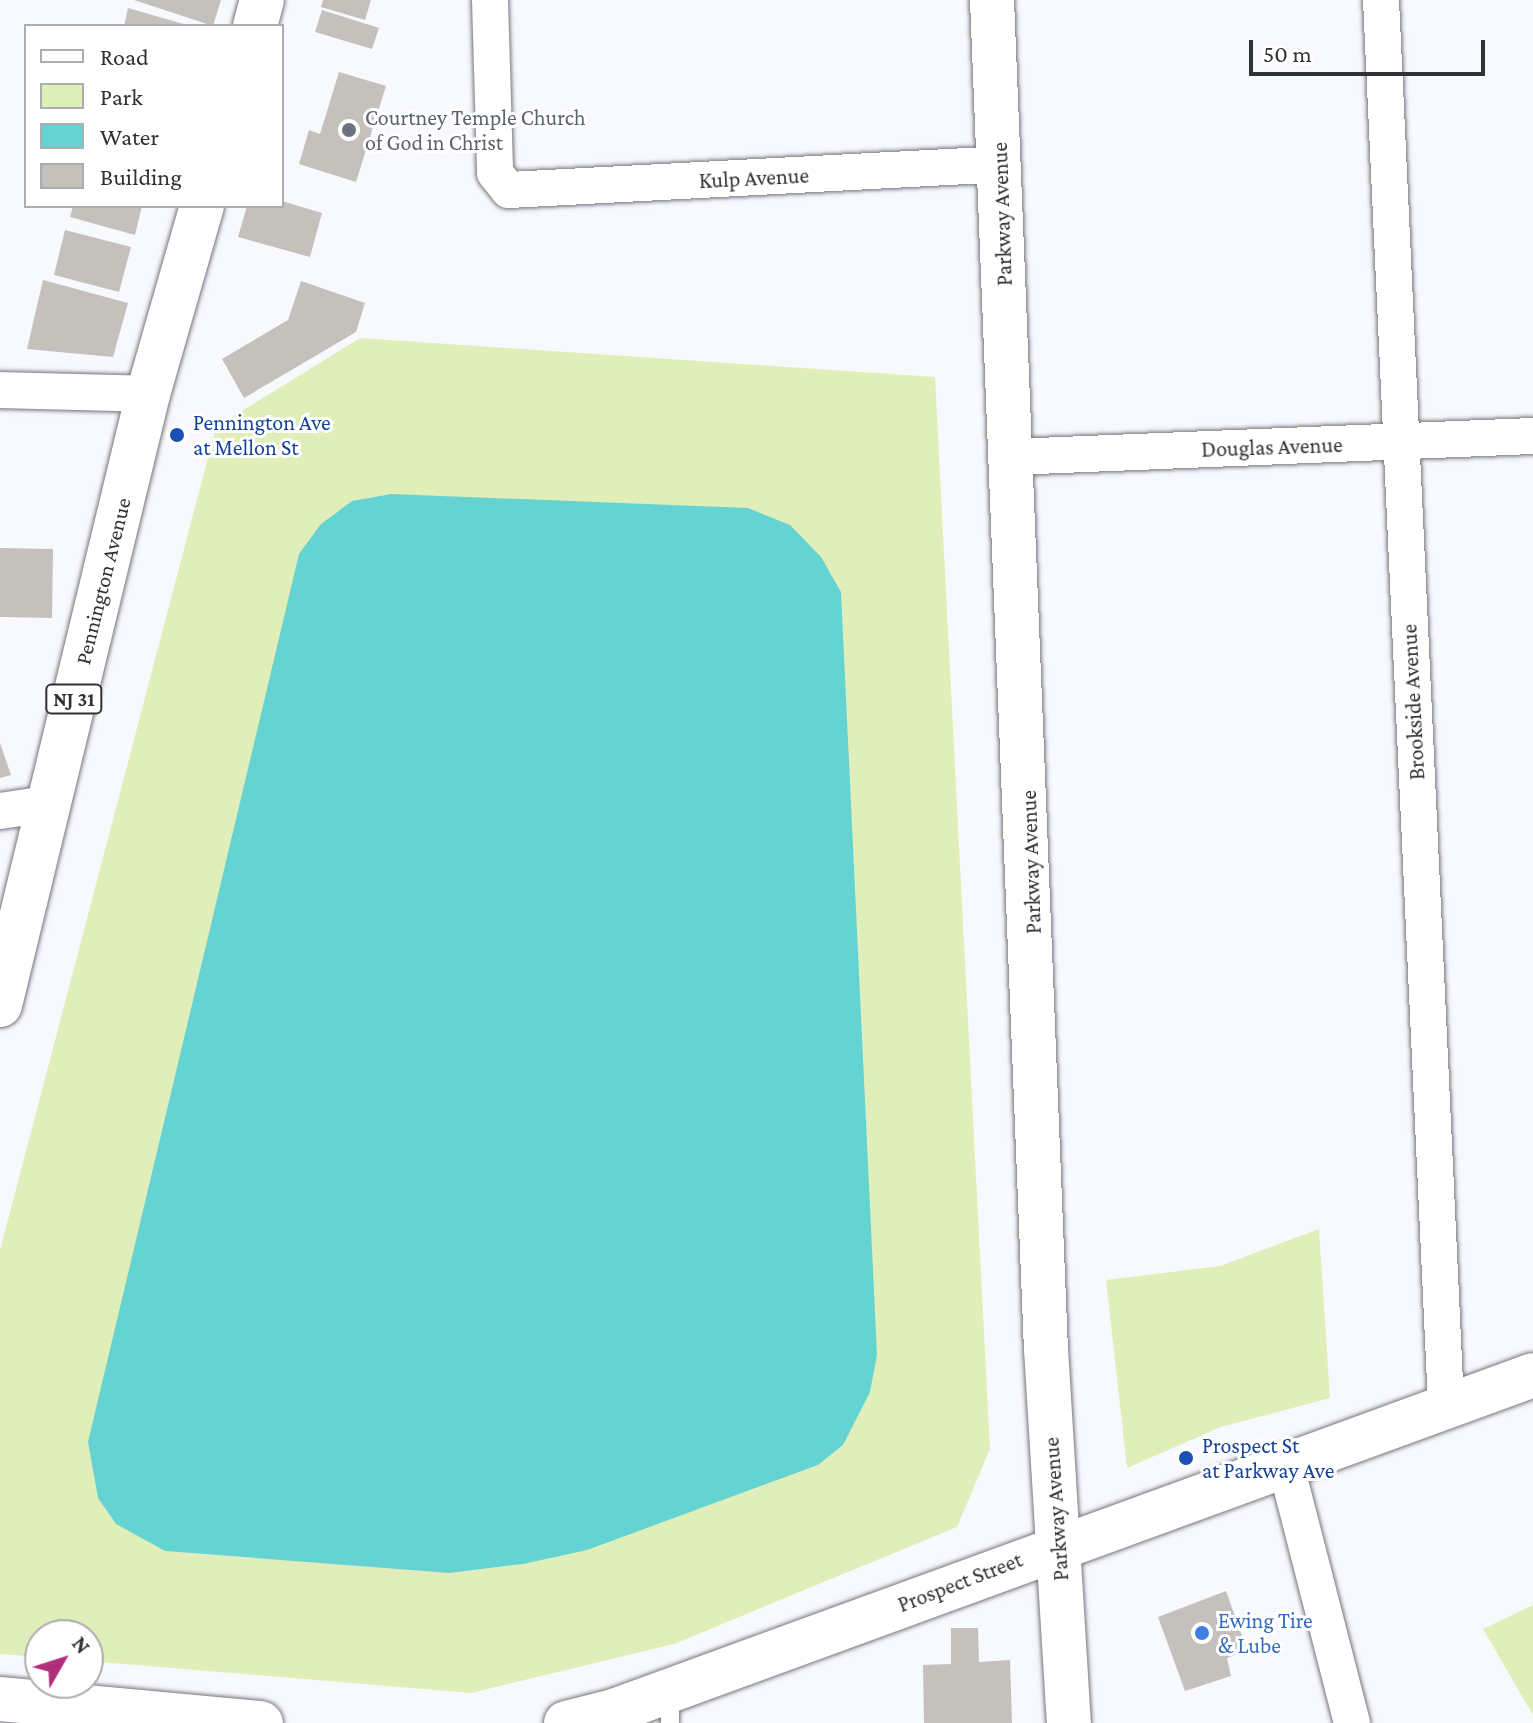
<!DOCTYPE html>
<style>
body{margin:0}
#map{position:relative;width:1533px;height:1723px;overflow:hidden;background:#f8f9fe;font-family:"Crimson Pro",serif}
div>[style]{position:absolute}
[style*='--x']{left:calc(var(--x)*1px);top:calc(var(--y)*1px);width:calc(var(--w)*1px);rotate:calc(var(--a)*1deg)}
.green>*{inset:0;background:#e0efb9}
.water>*{inset:0;background:#66d3d3}
.building>*{inset:0;background:#c4c0bc}
.roads{filter:drop-shadow(0 0 2px #75777b) drop-shadow(0 0 2px #75777b)}
.lane>*{height:18px;margin:-9px;padding:0 9px;transform-origin:9px;border-radius:9px;background:#fff}
.street>*{height:36px;margin:-18px;padding:0 18px;transform-origin:18px;border-radius:18px;background:#fff}
.secondary>*{height:44px;margin:-22px;padding:0 22px;transform-origin:22px;border-radius:22px;background:#fff}
.primary>*{height:44px;margin:-22px;padding:0 22px;transform-origin:22px;border-radius:22px;background:#fff}
.dots>*{width:22px;height:22px;translate:-50% -50%;box-sizing:border-box;border:4px solid #fff;border-radius:50%}
span{translate:-50% -50%;white-space:nowrap;text-align:center;line-height:1.15;-webkit-text-stroke:6px #fff;paint-order:stroke}
.shield-label span{padding:2px 6px;background:#fff;border:2px solid;border-radius:6px;-webkit-text-stroke-width:0}
.shield-label{font-size:20px;color:#303133;font-weight:700}
.worship-label{font-size:22px;color:#5b616d}
.left{translate:0 -50%;text-align:left}
.street-label{font-size:22px;color:#303133}
.transit-label{font-size:22px;color:#164399}
.shop-label{font-size:22px;color:#366cbe}
.legend{position:absolute;left:24px;top:24px;width:260px;height:184px;box-sizing:border-box;background:#fff;border:2px solid #acadad;margin:0;padding:10px 14px;list-style:none;font-size:24px;color:#303133}
.legend li{display:flex;align-items:center;gap:16px;height:40px}
.legend b{width:40px;border:2px solid #acadad}
.north{position:absolute;left:24px;top:1619px;width:80px;height:80px;box-sizing:border-box;background:#fff;border:2px solid #acadad;border-radius:50%;rotate:51deg;font-size:22px;font-weight:700;line-height:32px;text-align:center;color:#303133}
.north::after{content:'';display:block;margin:auto;width:28px;height:36px;background:#af2f7c;clip-path:polygon(50% 0,100% 100%,50% 72%,0 100%)}
.scale{position:absolute;left:1249px;top:40px;width:236px;height:36px;box-sizing:border-box;border:4px solid #303133;border-top:0;padding-left:10px;font-size:24px;line-height:28px;white-space:nowrap;color:#303133;-webkit-text-stroke:6px #fff;paint-order:stroke}
</style>
<div id="map">
<div class="green">
<div style="clip-path:polygon(evenodd,360px 338px,935px 377px,990px 1449px,957px 1527px,674px 1644px,471px 1693px,88px 1661px,88px 1635px,40px 1635px,40px 1657px,0 1654px,0 1250px,216px 427px,360px 338px,391px 494px,841px 592px,841px 625px,523px 1564px,449px 1573px,166px 1551px,321px 524px,352px 501px,391px 494px)"></div>
<div style="clip-path:polygon(1319px 1229px,1330px 1398px,1221px 1427px,1127px 1468px,1106px 1280px,1220px 1266px)"></div>
<div style="clip-path:polygon(1533px 1605px,1533px 1715px,1483px 1629px)"></div>
</div>
<div class="water">
<div style="clip-path:polygon(391px 494px,748px 508px,790px 525px,821px 557px,841px 592px,877px 1355px,870px 1392px,843px 1445px,818px 1465px,587px 1550px,523px 1564px,449px 1573px,165px 1551px,116px 1524px,98px 1498px,88px 1442px,299px 554px,321px 524px,352px 501px)"></div>
</div>
<div class="building">
<div style="clip-path:polygon(134px 0,221px 0,213px 26px)"></div>
<div style="clip-path:polygon(323px 0,371px 0,365px 20px,321px 7px)"></div>
<div style="clip-path:polygon(128px 8px,187px 25px,187px 26px,124px 26px)"></div>
<div style="clip-path:polygon(322px 10px,379px 28px,372px 49px,315px 32px)"></div>
<div style="clip-path:polygon(339px 72px,386px 86px,356px 182px,299px 164px,309px 130px,320px 134px)"></div>
<div style="clip-path:polygon(282px 201px,322px 213px,310px 257px,238px 237px,247px 206px)"></div>
<div style="clip-path:polygon(73px 206px,142px 206px,135px 235px,70px 217px)"></div>
<div style="clip-path:polygon(65px 230px,131px 247px,119px 292px,54px 275px)"></div>
<div style="clip-path:polygon(43px 280px,128px 303px,113px 357px,27px 349px)"></div>
<div style="clip-path:polygon(301px 281px,365px 303px,356px 332px,244px 398px,222px 359px,288px 320px)"></div>
<div style="clip-path:polygon(0 548px,53px 549px,52px 618px,0 617px)"></div>
<div style="clip-path:polygon(0 743px,11px 775px,0 778px)"></div>
<div style="clip-path:polygon(1226px 1591px,1247px 1650px,1227px 1658px,1231px 1676px,1185px 1691px,1158px 1617px)"></div>
<div style="clip-path:polygon(951px 1628px,978px 1628px,979px 1662px,1010px 1660px,1012px 1723px,924px 1723px,923px 1665px,951px 1664px)"></div>
</div>
<div class="roads">
<div class="lane">
<div style="--x:670;--y:1691;--w:32;--a:90"></div>
</div>
<div class="street">
<div style="--x:490;--y:0;--w:173;--a:88.3"></div>
<div style="--x:495;--y:173;--w:22;--a:51"></div>
<div style="--x:509;--y:190;--w:493;--a:-3"></div>
<div style="--x:1381;--y:0;--w:1407;--a:87.35"></div>
<div style="--x:0;--y:390;--w:148;--a:1.5"></div>
<div style="--x:1012;--y:457;--w:521;--a:-2.31"></div>
<div style="--x:0;--y:811;--w:49;--a:-8.3"></div>
<div style="--x:1285;--y:1462;--w:269;--a:75.6"></div>
</div>
<div class="secondary">
<div style="--x:992;--y:0;--w:1350;--a:87.71"></div>
<div style="--x:1046;--y:1349;--w:375;--a:86.5"></div>
<div style="--x:0;--y:1699;--w:262;--a:5.3"></div>
<div style="--x:566;--y:1723;--w:49;--a:-14"></div>
<div style="--x:614;--y:1711;--w:978;--a:-20.08"></div>
</div>
<div class="primary">
<div style="--x:255;--y:26;--w:27;--a:-75"></div>
<div style="--x:0;--y:1005;--w:629;--a:-76.38"></div>
<div style="--x:148;--y:394;--w:196;--a:-74"></div>
</div>
</div>
<div class="dots">
<div style="left:349px;top:130px;background:#6b7280"></div>
<div style="left:177px;top:435px;background:#1a4fb4"></div>
<div style="left:1186px;top:1458px;background:#1a4fb4"></div>
<div style="left:1202px;top:1633px;background:#3f7fe0"></div>
</div>
<div class="shield-label">
<span style="left:74px;top:699px">NJ 31</span>
</div>
<div class="worship-label">
<span class="left" style="left:365px;top:130px">Courtney Temple Church<br>of God in Christ</span>
</div>
<div class="street-label">
<span style="left:754px;top:178px;rotate:-3deg">Kulp Avenue</span>
<span style="left:1002px;top:214px;rotate:-92deg">Parkway Avenue</span>
<span style="left:1272px;top:447px;rotate:-2deg">Douglas Avenue</span>
<span style="left:103px;top:581px;rotate:-76deg">Pennington Avenue</span>
<span style="left:1413px;top:702px;rotate:-93deg">Brookside Avenue</span>
<span style="left:1031px;top:862px;rotate:-92deg">Parkway Avenue</span>
<span style="left:1056px;top:1509px;rotate:-94deg">Parkway Avenue</span>
<span style="left:960px;top:1582px;rotate:-21deg">Prospect Street</span>
</div>
<div class="transit-label">
<span class="left" style="left:193px;top:435px">Pennington Ave<br>at Mellon St</span>
<span class="left" style="left:1202px;top:1458px">Prospect St<br>at Parkway Ave</span>
</div>
<div class="shop-label">
<span class="left" style="left:1218px;top:1633px">Ewing Tire<br>&amp; Lube</span>
</div>
<ul class="legend">
<li><b style="height:10px;background:#fff"></b>Road</li>
<li><b style="height:22px;background:#e0efb9"></b>Park</li>
<li><b style="height:22px;background:#66d3d3"></b>Water</li>
<li><b style="height:22px;background:#c4c0bc"></b>Building</li>
</ul>
<div class="north">N</div>
<div class="scale">50 m</div>
</div>
